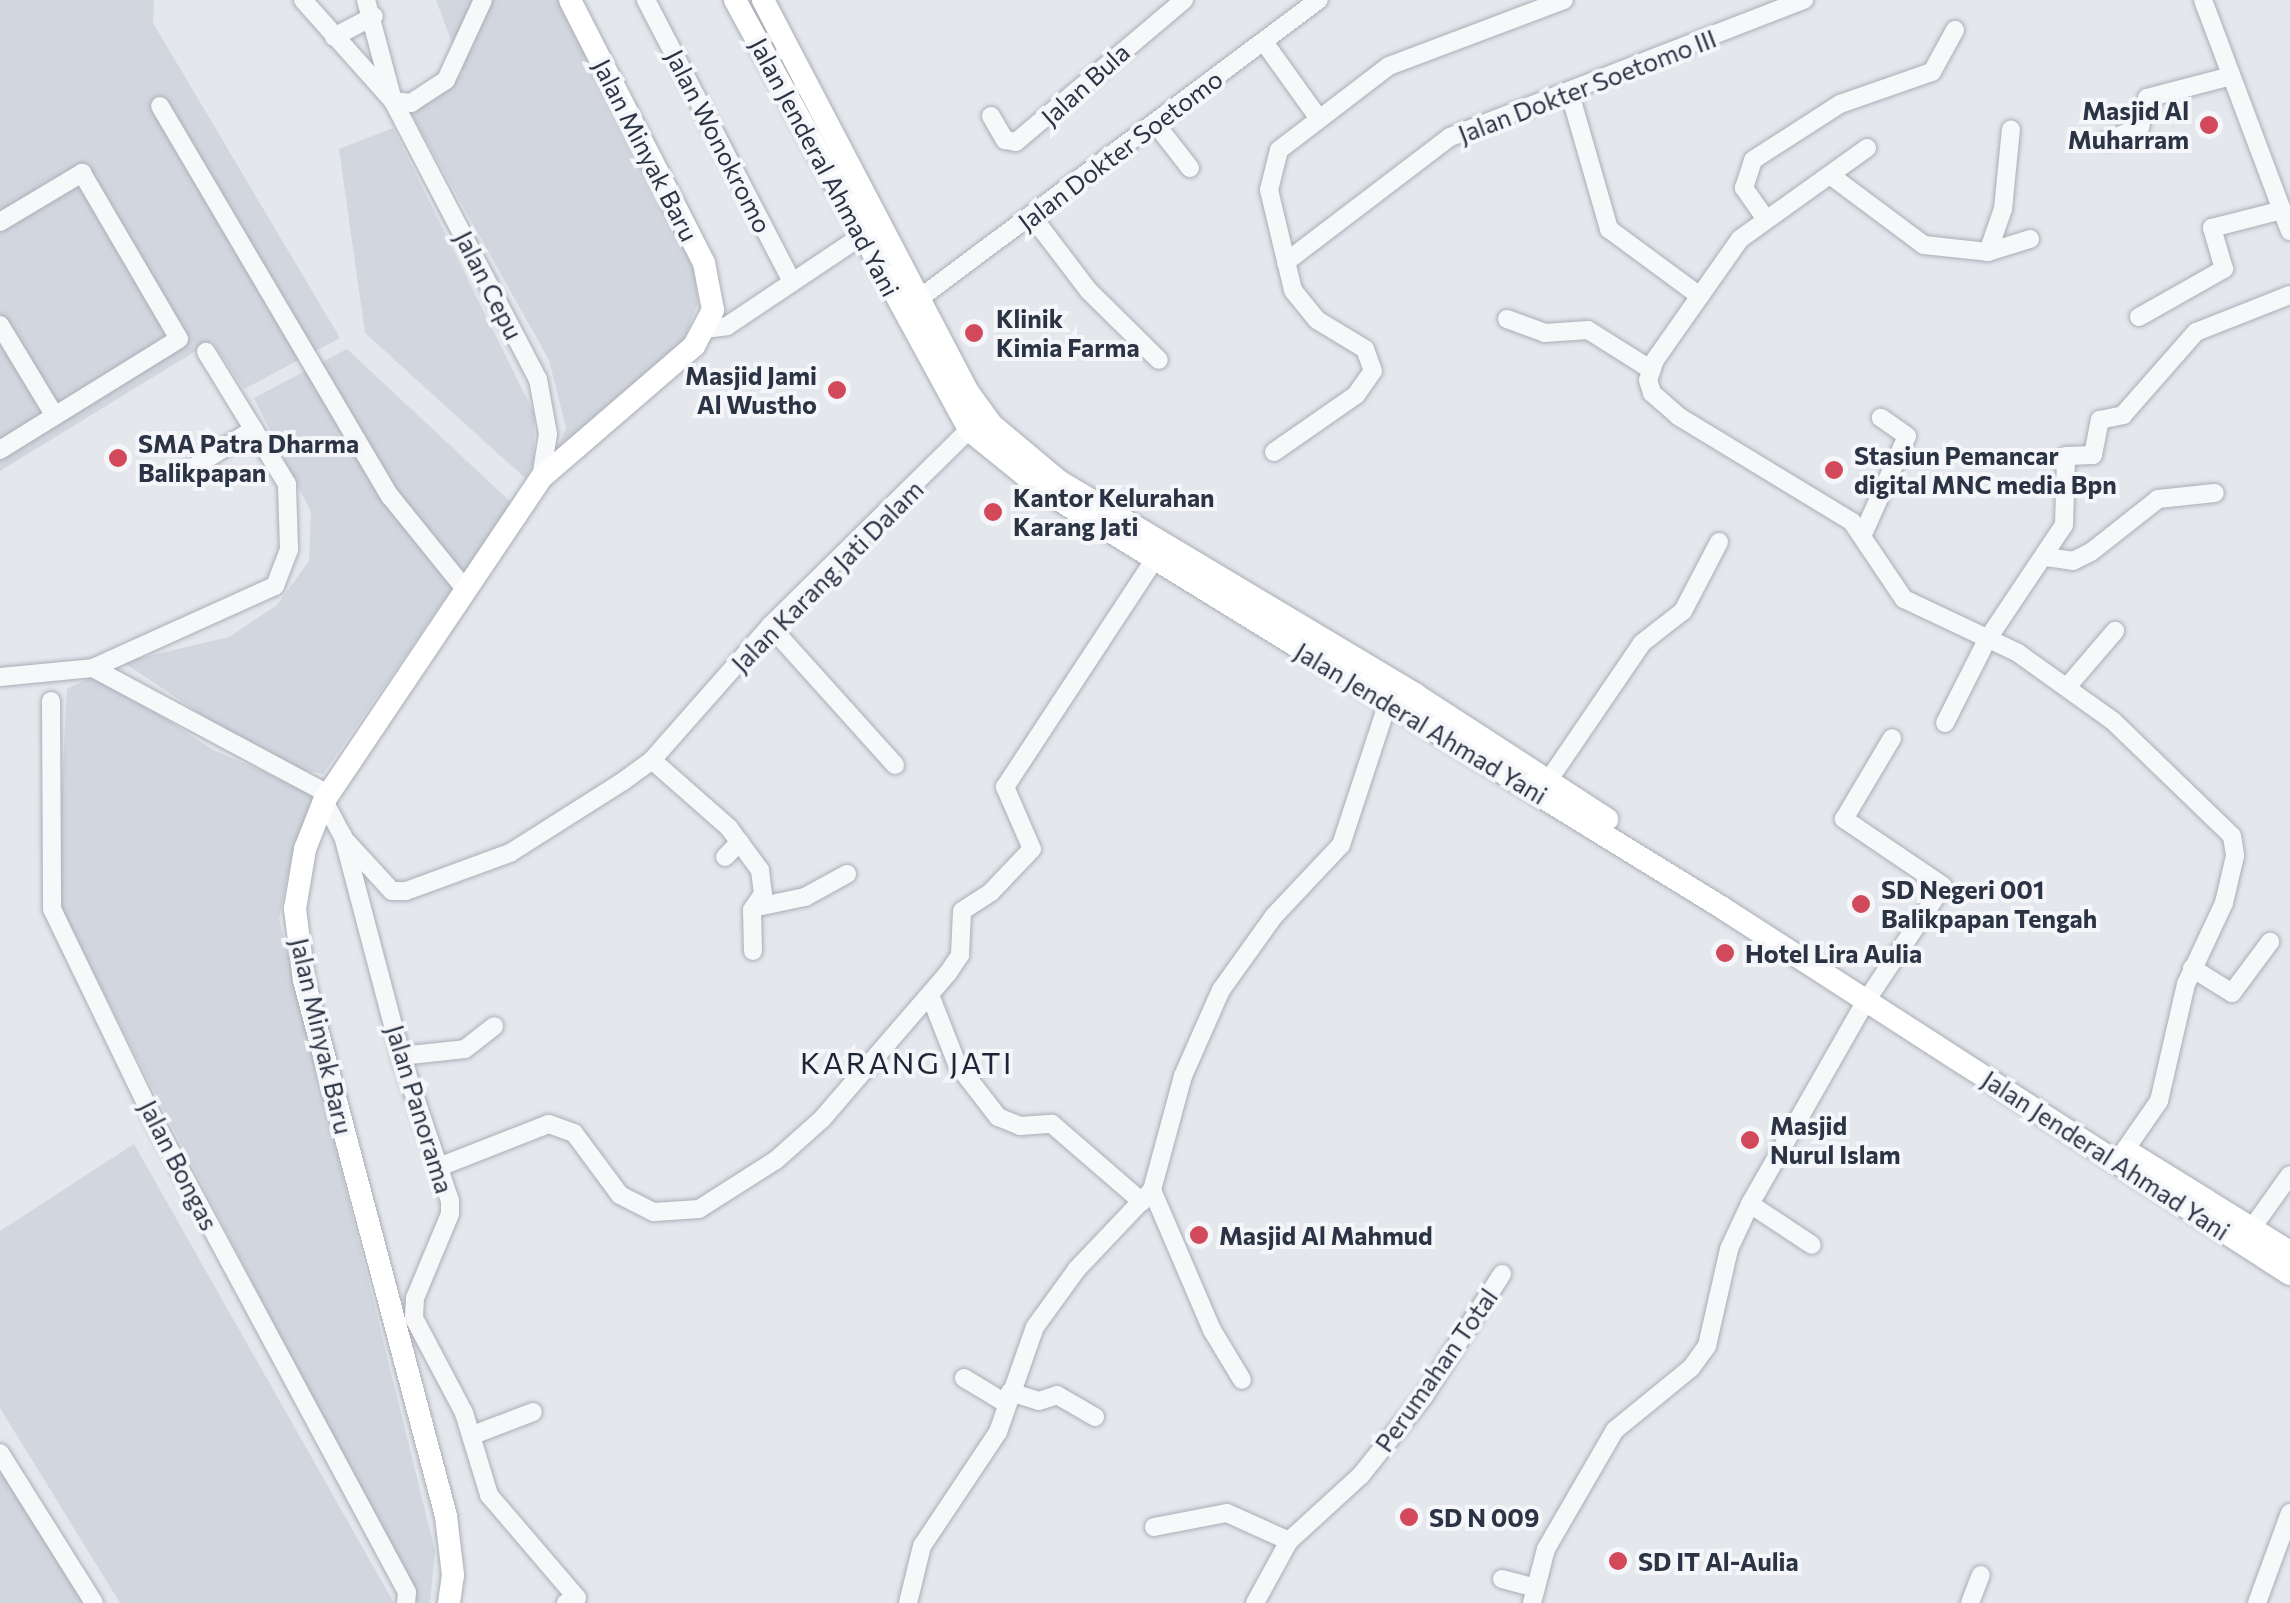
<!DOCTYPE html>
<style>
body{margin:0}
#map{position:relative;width:2290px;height:1603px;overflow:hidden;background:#e4e7ec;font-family:Commissioner,sans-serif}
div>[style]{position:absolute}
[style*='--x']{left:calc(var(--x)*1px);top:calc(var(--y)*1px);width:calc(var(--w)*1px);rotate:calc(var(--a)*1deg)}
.built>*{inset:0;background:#d2d6de}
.roads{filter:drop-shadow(0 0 2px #a9aeb7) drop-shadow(0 0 2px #a9aeb7)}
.minor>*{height:18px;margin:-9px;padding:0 9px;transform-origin:9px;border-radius:9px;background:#f7f8fa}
.major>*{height:22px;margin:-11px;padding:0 11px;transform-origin:11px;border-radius:11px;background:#fff}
.dots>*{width:28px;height:28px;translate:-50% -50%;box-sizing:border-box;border:5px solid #f4f6f9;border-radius:50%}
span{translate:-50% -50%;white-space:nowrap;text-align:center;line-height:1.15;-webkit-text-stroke:8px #f4f6f9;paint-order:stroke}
.street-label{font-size:25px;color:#2b3445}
.poi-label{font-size:25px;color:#2b3445;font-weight:700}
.right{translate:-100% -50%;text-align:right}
.left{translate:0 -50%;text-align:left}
.quarter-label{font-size:30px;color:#1d2536;letter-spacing:2.5px}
</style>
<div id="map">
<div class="built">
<div style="clip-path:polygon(0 0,154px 0,153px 23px,340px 338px,244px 389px,212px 341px,0 471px)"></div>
<div style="clip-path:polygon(436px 0,559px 0,694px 270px,698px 303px,682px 345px,557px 449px,566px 428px,549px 360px,412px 115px,463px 72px)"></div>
<div style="clip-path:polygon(393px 128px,534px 413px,534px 464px,525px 478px,365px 333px,339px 149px)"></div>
<div style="clip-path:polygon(347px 349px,512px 503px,323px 774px,277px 765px,123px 662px,229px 637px,277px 605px,309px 561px,311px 512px,254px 398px)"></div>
<div style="clip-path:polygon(98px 674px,213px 750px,318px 795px,291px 859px,279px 919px,435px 1551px,430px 1603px,417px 1603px,56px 900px,67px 689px)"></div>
<div style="clip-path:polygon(134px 1144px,394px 1603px,120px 1603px,0 1408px,0 1231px)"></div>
<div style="clip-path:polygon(0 1466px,87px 1603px,0 1603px)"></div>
</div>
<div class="roads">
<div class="minor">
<div style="--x:303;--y:0;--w:135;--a:48.3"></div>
<div style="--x:393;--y:101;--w:314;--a:62.5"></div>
<div style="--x:538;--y:379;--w:56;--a:79.7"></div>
<div style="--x:548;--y:434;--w:45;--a:99"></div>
<div style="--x:366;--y:0;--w:105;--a:75"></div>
<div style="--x:646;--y:0;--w:318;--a:62.6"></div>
<div style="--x:2203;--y:0;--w:247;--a:69.4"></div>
<div style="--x:334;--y:37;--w:45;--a:-27.7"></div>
<div style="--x:1264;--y:42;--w:91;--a:54.4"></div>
<div style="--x:1570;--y:94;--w:141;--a:73.9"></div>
<div style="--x:1609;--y:229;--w:113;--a:36.4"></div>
<div style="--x:393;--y:101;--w:18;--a:6"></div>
<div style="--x:411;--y:103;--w:42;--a:-33.3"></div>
<div style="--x:446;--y:80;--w:88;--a:-65.2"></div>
<div style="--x:160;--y:106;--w:453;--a:59.5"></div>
<div style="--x:390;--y:496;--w:119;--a:51.1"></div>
<div style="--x:991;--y:116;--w:28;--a:60"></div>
<div style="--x:1005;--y:140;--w:11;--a:10"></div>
<div style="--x:1016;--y:142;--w:220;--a:-40.2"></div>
<div style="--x:1155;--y:123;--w:57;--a:52.1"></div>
<div style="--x:2107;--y:141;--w:36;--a:-23"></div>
<div style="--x:2140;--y:127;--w:30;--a:-76"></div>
<div style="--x:2147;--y:98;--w:87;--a:-14.7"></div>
<div style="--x:1867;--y:148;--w:156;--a:144.4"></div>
<div style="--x:1740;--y:239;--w:148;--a:125.1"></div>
<div style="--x:1655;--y:360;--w:21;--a:109"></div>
<div style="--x:1648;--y:380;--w:14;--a:73"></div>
<div style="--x:1652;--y:393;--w:35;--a:41"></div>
<div style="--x:1678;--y:416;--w:204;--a:31.3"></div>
<div style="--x:1852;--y:522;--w:93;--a:56"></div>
<div style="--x:1904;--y:599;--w:126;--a:25.3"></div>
<div style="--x:2018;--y:653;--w:117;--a:35.6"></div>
<div style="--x:2113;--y:721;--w:165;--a:44"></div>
<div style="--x:2232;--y:836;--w:20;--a:81"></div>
<div style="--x:2235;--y:856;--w:48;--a:103.2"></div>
<div style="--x:2224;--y:903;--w:89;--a:115.1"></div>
<div style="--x:2186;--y:984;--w:120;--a:103"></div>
<div style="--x:2159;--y:1101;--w:60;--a:124.8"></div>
<div style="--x:1830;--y:175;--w:117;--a:36.7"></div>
<div style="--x:1924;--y:245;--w:64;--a:6.2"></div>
<div style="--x:1988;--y:252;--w:44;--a:-17.2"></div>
<div style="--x:1031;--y:215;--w:96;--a:52.7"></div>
<div style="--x:1089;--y:291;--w:98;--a:44.6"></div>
<div style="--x:1765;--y:218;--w:37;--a:-125"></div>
<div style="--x:1744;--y:188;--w:29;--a:-72"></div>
<div style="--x:1753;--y:160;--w:103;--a:-32.8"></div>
<div style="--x:1840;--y:104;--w:97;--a:-19.2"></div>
<div style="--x:1932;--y:72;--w:48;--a:-61.3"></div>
<div style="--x:0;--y:222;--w:96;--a:-30.9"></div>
<div style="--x:82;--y:173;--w:192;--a:59.7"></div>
<div style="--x:179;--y:339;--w:211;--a:148.2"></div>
<div style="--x:1988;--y:252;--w:46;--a:-70.8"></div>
<div style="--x:2003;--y:209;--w:80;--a:-84.3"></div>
<div style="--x:1286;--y:262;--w:206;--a:-37.3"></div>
<div style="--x:1450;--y:137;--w:380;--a:-21.2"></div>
<div style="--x:920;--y:298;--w:498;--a:-36.8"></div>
<div style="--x:2139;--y:317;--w:98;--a:-29.5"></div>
<div style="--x:2224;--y:269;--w:43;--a:-106.3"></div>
<div style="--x:2212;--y:228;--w:72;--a:-14.4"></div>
<div style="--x:1507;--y:319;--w:40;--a:20.2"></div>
<div style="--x:1545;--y:333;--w:43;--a:-4"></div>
<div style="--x:1588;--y:330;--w:73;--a:32.2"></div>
<div style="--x:0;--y:325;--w:106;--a:58.9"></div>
<div style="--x:704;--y:329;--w:23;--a:-7"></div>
<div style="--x:727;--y:326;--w:164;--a:-33.8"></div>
<div style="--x:1274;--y:452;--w:100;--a:-34.8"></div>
<div style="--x:1356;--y:395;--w:29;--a:-55"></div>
<div style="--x:1373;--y:371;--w:23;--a:-110"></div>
<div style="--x:1365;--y:349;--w:56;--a:-148.9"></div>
<div style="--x:1317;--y:320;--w:38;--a:-129"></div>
<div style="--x:1293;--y:290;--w:103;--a:-103.5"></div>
<div style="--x:1269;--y:190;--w:41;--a:-76"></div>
<div style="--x:1279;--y:150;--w:138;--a:-37.4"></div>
<div style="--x:1389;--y:66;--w:187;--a:-20.7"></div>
<div style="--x:186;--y:472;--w:80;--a:-32.3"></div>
<div style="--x:1863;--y:534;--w:107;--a:-65.8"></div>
<div style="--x:1907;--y:436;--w:32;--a:-145"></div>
<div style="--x:2046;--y:557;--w:27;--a:8"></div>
<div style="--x:2073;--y:561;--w:20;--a:-27"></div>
<div style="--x:2091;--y:552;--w:85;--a:-38.3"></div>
<div style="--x:2158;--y:499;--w:57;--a:-6"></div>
<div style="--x:770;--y:626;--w:187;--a:48"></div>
<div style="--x:93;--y:668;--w:267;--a:28.2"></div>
<div style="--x:0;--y:677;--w:93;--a:-5.5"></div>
<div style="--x:93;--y:668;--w:200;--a:-24.3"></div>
<div style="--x:275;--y:586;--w:40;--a:-69"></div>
<div style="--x:289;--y:549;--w:65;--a:-91.8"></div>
<div style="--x:287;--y:484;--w:155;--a:-121.5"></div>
<div style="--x:2067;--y:687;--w:74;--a:-49.4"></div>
<div style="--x:51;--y:701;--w:208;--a:89.7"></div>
<div style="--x:52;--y:909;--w:246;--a:64.2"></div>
<div style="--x:159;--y:1130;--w:524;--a:61.77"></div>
<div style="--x:407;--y:1592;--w:11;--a:95"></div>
<div style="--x:1945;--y:723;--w:93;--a:-63.2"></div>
<div style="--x:1987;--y:640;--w:138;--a:-56.2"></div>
<div style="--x:2064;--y:525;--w:69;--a:-88.3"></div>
<div style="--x:2066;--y:456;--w:27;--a:-2"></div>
<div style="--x:2093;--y:455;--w:36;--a:-79"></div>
<div style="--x:2100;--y:420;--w:24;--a:-12"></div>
<div style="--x:2123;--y:415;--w:111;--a:-48.7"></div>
<div style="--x:2196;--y:332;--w:101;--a:-21.5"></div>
<div style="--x:652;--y:760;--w:103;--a:41.4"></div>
<div style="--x:729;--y:828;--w:52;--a:53.6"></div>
<div style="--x:760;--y:870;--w:24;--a:83"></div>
<div style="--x:763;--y:894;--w:19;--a:125"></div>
<div style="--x:752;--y:910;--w:41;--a:88.6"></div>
<div style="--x:1548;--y:781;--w:167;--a:-55.7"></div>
<div style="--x:1642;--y:643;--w:52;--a:-38"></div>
<div style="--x:1683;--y:611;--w:78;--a:-62.4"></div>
<div style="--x:324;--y:801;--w:40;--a:62"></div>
<div style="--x:343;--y:836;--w:228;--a:75.2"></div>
<div style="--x:401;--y:1056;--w:153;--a:71.3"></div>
<div style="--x:450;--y:1201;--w:13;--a:90"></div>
<div style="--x:450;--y:1214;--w:91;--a:112.6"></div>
<div style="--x:415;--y:1298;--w:20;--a:93"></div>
<div style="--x:414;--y:1318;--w:107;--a:62.2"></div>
<div style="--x:464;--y:1413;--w:86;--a:73"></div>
<div style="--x:489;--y:1495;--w:135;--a:49.5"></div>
<div style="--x:577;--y:1598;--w:12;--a:156"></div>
<div style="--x:346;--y:841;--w:68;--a:47.4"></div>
<div style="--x:392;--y:891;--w:14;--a:0"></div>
<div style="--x:406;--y:891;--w:111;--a:-20.1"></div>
<div style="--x:510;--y:853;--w:133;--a:-32.4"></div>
<div style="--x:622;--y:782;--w:37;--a:-36"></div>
<div style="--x:652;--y:760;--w:179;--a:-48.6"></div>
<div style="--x:770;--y:626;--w:279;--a:-44.6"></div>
<div style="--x:725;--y:857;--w:21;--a:-45"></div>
<div style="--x:757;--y:907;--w:49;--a:-11.8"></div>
<div style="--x:805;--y:897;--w:48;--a:-28.7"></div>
<div style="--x:2192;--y:968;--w:47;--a:32"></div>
<div style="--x:2232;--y:993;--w:64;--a:-53.3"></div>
<div style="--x:930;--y:995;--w:74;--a:68.6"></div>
<div style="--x:957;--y:1064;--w:67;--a:52.3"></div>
<div style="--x:998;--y:1117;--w:24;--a:22"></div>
<div style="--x:1020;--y:1126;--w:32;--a:-4"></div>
<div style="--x:1052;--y:1124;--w:119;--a:40.9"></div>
<div style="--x:401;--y:1056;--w:64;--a:-6.2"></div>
<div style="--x:465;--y:1049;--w:37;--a:-38"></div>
<div style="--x:439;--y:1167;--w:118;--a:-21.4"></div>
<div style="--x:549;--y:1124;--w:27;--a:20"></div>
<div style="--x:574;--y:1133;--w:77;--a:53.4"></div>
<div style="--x:620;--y:1195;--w:38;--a:27"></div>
<div style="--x:654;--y:1212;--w:45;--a:-3.8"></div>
<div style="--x:699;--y:1209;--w:91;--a:-32.5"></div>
<div style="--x:776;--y:1160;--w:62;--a:-41.7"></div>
<div style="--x:822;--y:1119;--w:193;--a:-49.2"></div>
<div style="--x:948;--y:973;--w:22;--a:-56"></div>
<div style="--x:960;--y:955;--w:44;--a:-87.4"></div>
<div style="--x:962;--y:911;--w:35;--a:-33"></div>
<div style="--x:991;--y:892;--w:59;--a:-46.4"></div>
<div style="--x:1032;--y:849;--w:68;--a:-113.5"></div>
<div style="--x:1005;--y:787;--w:272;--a:-56.7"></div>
<div style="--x:1152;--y:1190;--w:152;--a:66.8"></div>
<div style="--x:1212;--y:1330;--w:58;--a:59"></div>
<div style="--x:1750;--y:1204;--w:74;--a:33.5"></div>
<div style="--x:2252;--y:1228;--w:65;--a:-54.4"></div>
<div style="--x:964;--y:1378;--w:50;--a:31.2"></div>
<div style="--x:1010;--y:1392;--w:30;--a:17"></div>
<div style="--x:1039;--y:1401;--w:19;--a:-18"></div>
<div style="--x:1057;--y:1395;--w:44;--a:30.1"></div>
<div style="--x:473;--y:1435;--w:64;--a:-21"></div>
<div style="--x:0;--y:1453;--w:177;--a:57.9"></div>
<div style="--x:1154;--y:1527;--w:74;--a:-10.9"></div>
<div style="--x:1227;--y:1513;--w:68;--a:24.3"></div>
<div style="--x:1502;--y:1579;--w:35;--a:15"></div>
<div style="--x:908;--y:1603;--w:59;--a:-76.2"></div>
<div style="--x:922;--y:1546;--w:137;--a:-56.3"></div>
<div style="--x:998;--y:1432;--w:111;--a:-70.6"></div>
<div style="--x:1035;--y:1327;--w:72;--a:-54.1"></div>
<div style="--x:1077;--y:1269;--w:109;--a:-46.5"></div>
<div style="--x:1152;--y:1190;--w:118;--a:-74.8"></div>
<div style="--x:1183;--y:1076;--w:94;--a:-66.2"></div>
<div style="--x:1221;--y:990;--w:91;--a:-54.4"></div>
<div style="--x:1274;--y:916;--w:98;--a:-46.7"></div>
<div style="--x:1341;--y:845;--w:151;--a:-71.8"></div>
<div style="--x:1255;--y:1603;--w:71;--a:-61.3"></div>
<div style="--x:1289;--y:1541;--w:98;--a:-42.5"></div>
<div style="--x:1361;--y:1475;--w:101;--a:-51.4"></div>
<div style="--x:1424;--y:1396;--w:145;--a:-57.4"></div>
<div style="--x:1532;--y:1603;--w:56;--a:-75.5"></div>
<div style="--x:1546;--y:1549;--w:138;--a:-59.9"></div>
<div style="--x:1615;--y:1430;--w:98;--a:-39.2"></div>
<div style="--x:1691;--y:1368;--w:27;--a:-54"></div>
<div style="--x:1707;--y:1346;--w:99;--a:-77.2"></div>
<div style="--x:1729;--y:1249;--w:50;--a:-65"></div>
<div style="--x:1750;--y:1204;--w:234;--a:-60.3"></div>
<div style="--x:1866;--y:1001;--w:138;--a:-56.2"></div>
<div style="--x:1943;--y:886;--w:120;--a:-145.9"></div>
<div style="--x:1844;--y:819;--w:94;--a:-59.3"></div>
<div style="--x:1970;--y:1603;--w:30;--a:-69"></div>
<div style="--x:2257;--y:1603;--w:96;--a:-69.9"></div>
</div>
<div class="major">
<div style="--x:735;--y:0;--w:490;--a:61.4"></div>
<div style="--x:969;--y:430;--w:95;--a:39"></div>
<div style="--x:1043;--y:490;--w:796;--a:31.59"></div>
<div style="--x:1721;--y:907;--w:677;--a:32.82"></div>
<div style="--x:763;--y:0;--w:442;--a:62.4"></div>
<div style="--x:968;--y:392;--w:41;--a:54"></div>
<div style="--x:992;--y:425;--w:87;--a:39.9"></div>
<div style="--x:1059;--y:481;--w:416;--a:30.9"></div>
<div style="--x:1416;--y:695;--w:228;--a:33"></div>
<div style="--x:2127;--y:1151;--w:192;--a:31.8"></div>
<div style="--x:449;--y:1603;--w:28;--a:-82"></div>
<div style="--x:453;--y:1575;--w:59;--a:-96.8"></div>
<div style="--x:446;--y:1516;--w:554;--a:-104.84"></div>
<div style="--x:304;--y:980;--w:72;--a:-97.2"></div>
<div style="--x:295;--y:909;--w:61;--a:-80.5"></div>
<div style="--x:305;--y:849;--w:52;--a:-68.4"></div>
<div style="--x:324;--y:801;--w:389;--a:-56.1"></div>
<div style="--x:541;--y:478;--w:202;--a:-40.8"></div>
<div style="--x:694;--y:346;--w:41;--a:-62.2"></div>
<div style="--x:713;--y:310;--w:48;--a:-100.8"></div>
<div style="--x:704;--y:263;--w:295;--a:-117"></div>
</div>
</div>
<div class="dots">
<div style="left:2209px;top:125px;background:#d1495b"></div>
<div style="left:974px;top:333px;background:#d1495b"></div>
<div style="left:837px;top:390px;background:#d1495b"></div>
<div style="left:118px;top:458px;background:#d1495b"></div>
<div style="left:1834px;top:470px;background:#d1495b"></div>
<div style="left:993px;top:512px;background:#d1495b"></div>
<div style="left:1861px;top:904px;background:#d1495b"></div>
<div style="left:1725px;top:953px;background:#d1495b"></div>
<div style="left:1750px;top:1140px;background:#d1495b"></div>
<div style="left:1199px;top:1235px;background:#d1495b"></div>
<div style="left:1409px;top:1517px;background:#d1495b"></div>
<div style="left:1618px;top:1561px;background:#d1495b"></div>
</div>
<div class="street-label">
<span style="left:1085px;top:84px;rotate:-42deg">Jalan Bula</span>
<span style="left:1587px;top:86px;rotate:-21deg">Jalan Dokter Soetomo III</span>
<span style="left:719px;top:141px;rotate:63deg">Jalan Wonokromo</span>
<span style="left:646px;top:150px;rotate:63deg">Jalan Minyak Baru</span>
<span style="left:1120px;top:150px;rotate:-37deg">Jalan Dokter Soetomo</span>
<span style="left:825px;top:167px;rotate:62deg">Jalan Jenderal Ahmad Yani</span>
<span style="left:489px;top:285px;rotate:63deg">Jalan Cepu</span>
<span style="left:827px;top:576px;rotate:-45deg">Jalan Karang Jati Dalam</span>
<span style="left:1421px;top:723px;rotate:31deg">Jalan Jenderal Ahmad Yani</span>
<span style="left:322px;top:1036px;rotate:77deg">Jalan Minyak Baru</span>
<span style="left:420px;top:1109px;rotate:73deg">Jalan Panorama</span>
<span style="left:2106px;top:1155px;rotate:33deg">Jalan Jenderal Ahmad Yani</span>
<span style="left:179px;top:1165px;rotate:63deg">Jalan Bongas</span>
<span style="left:1436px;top:1370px;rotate:-55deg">Perumahan Total</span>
</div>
<div class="poi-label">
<span class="right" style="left:2189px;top:125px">Masjid Al<br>Muharram</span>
<span class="left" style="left:996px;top:333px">Klinik<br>Kimia Farma</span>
<span class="right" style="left:817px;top:390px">Masjid Jami<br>Al Wustho</span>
<span class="left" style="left:138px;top:458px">SMA Patra Dharma<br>Balikpapan</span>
<span class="left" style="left:1854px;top:470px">Stasiun Pemancar<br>digital MNC media Bpn</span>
<span class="left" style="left:1013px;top:512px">Kantor Kelurahan<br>Karang Jati</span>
<span class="left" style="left:1881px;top:904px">SD Negeri 001<br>Balikpapan Tengah</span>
<span class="left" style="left:1745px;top:953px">Hotel Lira Aulia</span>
<span class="left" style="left:1770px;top:1140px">Masjid<br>Nurul Islam</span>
<span class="left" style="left:1219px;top:1235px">Masjid Al Mahmud</span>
<span class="left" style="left:1429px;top:1517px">SD N 009</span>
<span class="left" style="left:1638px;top:1561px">SD IT Al-Aulia</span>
</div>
<div class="quarter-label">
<span style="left:907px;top:1062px">KARANG JATI</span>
</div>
</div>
